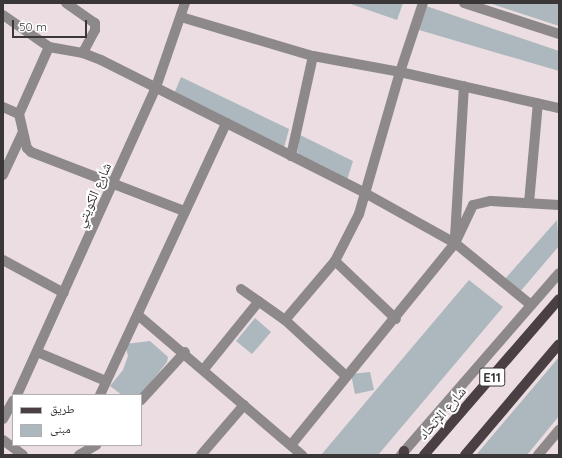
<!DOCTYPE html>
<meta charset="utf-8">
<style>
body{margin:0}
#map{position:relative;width:562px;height:458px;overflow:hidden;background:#ebdde1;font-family:Quicksand,"Noto Naskh Arabic",sans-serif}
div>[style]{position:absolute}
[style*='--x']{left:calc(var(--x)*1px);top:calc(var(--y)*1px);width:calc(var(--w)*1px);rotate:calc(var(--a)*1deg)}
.building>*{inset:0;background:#acb8bd}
.minor>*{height:10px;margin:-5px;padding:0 5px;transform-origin:5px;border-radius:5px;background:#8d8889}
.major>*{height:10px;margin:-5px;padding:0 5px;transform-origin:5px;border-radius:5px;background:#4a4043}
span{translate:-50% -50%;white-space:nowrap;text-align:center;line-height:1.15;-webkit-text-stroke:4px #fff;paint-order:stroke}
.shield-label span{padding:1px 3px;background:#fff;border:1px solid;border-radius:3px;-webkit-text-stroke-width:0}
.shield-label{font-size:13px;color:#3b3637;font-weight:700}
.street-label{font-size:14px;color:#3b3637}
.frame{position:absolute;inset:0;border:4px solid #3b3637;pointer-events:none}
.legend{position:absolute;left:12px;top:394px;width:130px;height:52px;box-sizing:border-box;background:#fff;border:1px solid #b1afaf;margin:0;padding:5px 7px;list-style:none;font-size:12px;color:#3b3637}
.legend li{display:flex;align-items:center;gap:8px;height:20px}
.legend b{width:20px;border:1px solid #b1afaf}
.scale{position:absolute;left:12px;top:20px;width:75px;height:18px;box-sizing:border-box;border:2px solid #3b3637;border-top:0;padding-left:5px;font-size:12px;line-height:14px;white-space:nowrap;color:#3b3637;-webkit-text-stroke:3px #fff;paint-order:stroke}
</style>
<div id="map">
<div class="building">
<div style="clip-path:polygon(348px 3px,403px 3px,397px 20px)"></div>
<div style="clip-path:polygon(489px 3px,559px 3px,559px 26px)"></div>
<div style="clip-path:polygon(426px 6px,559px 51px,559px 71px,419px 30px)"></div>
<div style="clip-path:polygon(181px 77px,289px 129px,284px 148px,174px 94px)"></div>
<div style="clip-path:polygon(300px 135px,353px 161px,347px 180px,297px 156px)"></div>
<div style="clip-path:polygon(557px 220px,559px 246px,519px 293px,504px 280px)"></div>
<div style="clip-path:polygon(469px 280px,503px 307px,378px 455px,321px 455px)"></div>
<div style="clip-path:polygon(255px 318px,271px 332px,252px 354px,236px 341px)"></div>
<div style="clip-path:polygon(150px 341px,168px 357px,167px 362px,141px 395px,122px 395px,110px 386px,123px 370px,128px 356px,125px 344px)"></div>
<div style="clip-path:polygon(559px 357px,559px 416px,527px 455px,476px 455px)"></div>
<div style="clip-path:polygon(370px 372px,374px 390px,355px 394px,351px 374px)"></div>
</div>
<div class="minor">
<div style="--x:66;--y:3;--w:35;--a:35"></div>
<div style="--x:95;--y:23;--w:7;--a:90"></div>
<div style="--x:95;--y:30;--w:26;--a:118"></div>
<div style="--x:464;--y:3;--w:100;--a:18.1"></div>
<div style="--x:3;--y:15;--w:56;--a:34.8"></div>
<div style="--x:49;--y:47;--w:35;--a:10"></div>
<div style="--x:83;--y:53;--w:19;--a:21"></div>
<div style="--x:101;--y:60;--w:296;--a:26.7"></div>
<div style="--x:365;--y:193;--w:103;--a:29.1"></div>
<div style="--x:455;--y:243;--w:98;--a:39.2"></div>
<div style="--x:181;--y:17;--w:138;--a:16.5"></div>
<div style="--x:313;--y:56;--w:88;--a:10.4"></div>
<div style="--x:400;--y:72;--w:163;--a:12.8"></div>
<div style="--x:3;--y:107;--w:17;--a:24"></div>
<div style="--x:19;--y:114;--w:35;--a:77"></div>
<div style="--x:27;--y:148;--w:6;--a:45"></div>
<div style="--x:31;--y:152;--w:164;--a:21.1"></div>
<div style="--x:19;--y:114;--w:73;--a:-65.9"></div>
<div style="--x:291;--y:156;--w:102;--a:-77.6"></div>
<div style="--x:3;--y:175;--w:47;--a:-65.1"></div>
<div style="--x:529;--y:203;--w:100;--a:-84.9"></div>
<div style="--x:455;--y:237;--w:151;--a:-86.6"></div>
<div style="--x:3;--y:260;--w:69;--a:28.4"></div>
<div style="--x:335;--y:261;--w:84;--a:43.6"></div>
<div style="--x:241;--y:289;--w:54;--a:35.2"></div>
<div style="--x:138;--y:315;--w:216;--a:40.5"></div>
<div style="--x:37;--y:352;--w:75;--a:22.8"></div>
<div style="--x:204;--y:369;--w:87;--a:-51"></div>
<div style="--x:346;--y:376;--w:83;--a:-137.4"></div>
<div style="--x:285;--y:320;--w:77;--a:-49.7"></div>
<div style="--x:335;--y:261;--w:53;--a:-62.9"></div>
<div style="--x:359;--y:214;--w:148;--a:-73.9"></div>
<div style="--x:400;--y:72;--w:73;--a:-71.6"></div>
<div style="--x:17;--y:395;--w:338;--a:-65.7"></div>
<div style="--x:156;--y:87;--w:89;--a:-71"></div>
<div style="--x:100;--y:395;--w:300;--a:-65.1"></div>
<div style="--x:141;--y:400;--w:65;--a:-47.5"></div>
<div style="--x:3;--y:419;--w:21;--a:-61"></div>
<div style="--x:3;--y:440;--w:25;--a:37"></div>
<div style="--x:291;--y:445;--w:260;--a:-50.9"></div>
<div style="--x:455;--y:243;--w:42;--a:-64.7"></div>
<div style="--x:473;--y:205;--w:18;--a:-13"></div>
<div style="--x:491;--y:201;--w:68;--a:3.4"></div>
<div style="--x:79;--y:455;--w:20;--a:-30"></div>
<div style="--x:201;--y:455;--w:66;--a:-49.3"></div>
<div style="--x:401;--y:455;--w:241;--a:-49"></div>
<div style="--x:538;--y:455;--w:33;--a:-50"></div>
</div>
<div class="major">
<div style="--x:404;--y:455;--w:4;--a:-90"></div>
<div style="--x:424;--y:455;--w:206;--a:-49.1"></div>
<div style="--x:465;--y:455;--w:145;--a:-49.7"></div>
</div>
<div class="shield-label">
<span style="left:492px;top:377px">E11</span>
</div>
<div class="street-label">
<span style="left:93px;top:195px;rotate:-66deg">شارع الكويتي</span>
<span style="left:442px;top:413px;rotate:-49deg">شارع الإتحاد</span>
</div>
<div class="frame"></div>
<ul class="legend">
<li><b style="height:5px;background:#4a4043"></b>طريق</li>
<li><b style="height:11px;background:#acb8bd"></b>مبنى</li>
</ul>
<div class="scale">50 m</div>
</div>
